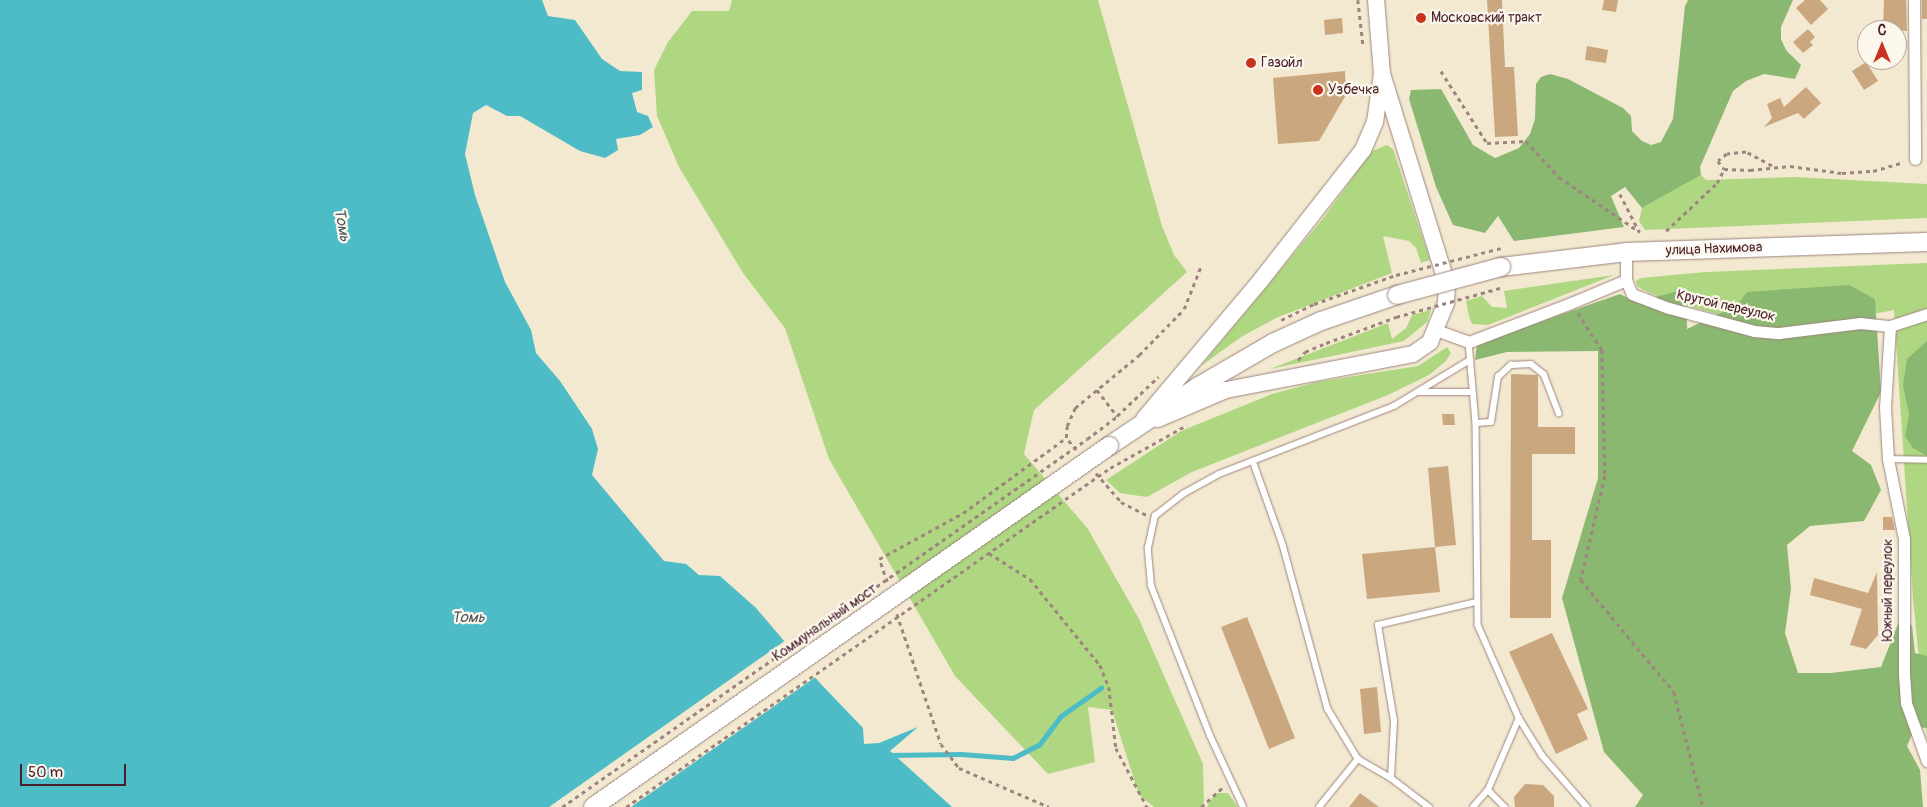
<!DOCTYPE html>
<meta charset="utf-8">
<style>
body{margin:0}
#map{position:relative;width:1927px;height:807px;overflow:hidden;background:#f3e9d1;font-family:Pangolin,sans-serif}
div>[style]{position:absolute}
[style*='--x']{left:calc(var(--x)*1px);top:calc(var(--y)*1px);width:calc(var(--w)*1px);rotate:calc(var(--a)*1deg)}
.green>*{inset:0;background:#afd782}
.forest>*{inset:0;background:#8bb870}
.water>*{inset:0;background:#4ebcc6}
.pier>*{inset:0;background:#f3e9d1}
.stream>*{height:4.5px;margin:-2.25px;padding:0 2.25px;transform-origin:2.25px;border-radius:2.25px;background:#4ebcc6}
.building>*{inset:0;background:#caa77e}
.path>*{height:2.5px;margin-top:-1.25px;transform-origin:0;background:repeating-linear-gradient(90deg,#9e847e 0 4px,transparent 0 8px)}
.roads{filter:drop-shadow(0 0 1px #9e847e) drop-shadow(0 0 1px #9e847e)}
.service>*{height:5.5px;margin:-2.75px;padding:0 2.75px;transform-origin:2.75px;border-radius:2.75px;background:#fff}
.minor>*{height:11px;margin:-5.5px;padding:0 5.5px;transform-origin:5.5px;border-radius:5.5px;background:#fff}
.secondary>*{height:16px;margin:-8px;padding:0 8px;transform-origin:8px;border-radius:8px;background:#fff}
.primary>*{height:18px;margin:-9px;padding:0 9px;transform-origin:9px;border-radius:9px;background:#fff}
.path-bridge>*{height:2.5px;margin-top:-1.25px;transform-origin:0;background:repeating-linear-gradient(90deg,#9e847e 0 4px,transparent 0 8px)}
.bridges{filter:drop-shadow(0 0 1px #9e847e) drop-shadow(0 0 1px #9e847e)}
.primary-bridge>*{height:18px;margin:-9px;padding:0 9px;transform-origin:9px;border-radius:9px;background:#fff}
.dots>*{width:14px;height:14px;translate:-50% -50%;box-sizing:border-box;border:2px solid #fbf7ec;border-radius:50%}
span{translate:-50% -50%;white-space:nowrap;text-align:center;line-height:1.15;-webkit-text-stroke:4.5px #fbf7ec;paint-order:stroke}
.poi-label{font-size:14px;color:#4a1f2b}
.left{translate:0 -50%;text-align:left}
.street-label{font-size:14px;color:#4a1f2b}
.water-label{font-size:15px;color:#4b5661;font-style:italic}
.north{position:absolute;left:1857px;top:20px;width:50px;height:50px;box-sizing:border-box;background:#fbf7ec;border:1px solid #b4a19f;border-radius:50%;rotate:0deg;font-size:14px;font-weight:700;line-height:20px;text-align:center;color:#4a1f2b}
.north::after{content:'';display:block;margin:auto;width:18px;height:22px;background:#c8321e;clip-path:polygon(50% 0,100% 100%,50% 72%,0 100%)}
.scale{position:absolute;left:20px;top:764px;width:106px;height:22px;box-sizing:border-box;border:2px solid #4a1f2b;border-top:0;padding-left:6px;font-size:15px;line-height:18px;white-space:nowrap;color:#4a1f2b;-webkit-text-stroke:4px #fbf7ec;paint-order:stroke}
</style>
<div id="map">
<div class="green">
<div style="clip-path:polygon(732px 0,1098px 0,1162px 226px,1174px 255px,1187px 272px,1034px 410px,1024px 454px,1088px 529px,1139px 619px,1203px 764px,1204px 807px,1154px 807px,1139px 795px,1112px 710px,1088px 707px,1095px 762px,1048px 774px,955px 676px,829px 459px,785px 328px,743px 273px,679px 167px,657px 116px,654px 70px,668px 42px,692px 11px,729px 11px)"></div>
<div style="clip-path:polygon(1387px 145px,1393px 149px,1430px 260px,1421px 263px,1416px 248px,1409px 241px,1383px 236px,1392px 273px,1276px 318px,1241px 337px,1201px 366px,1325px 216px,1372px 151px)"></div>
<div style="clip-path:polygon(1701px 175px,1706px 180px,1794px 177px,1927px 184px,1927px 218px,1645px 230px,1639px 221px,1642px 208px)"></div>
<div style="clip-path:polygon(1927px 263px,1927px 738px,1913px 599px,1894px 310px,1805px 327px,1735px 319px,1667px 300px,1643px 290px,1637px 286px,1636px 281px,1641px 278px,1706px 272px)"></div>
<div style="clip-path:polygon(1614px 275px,1488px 325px,1472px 324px,1469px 316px,1466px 301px,1482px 296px,1492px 307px,1507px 308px,1504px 291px)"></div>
<div style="clip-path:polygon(1431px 310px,1427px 322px,1404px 341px,1270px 369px,1388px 323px,1392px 339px,1406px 328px,1412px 315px)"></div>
<div style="clip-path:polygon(1447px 347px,1451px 353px,1446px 361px,1429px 375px,1388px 395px,1192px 472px,1147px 497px,1120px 493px,1106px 480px,1181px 431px,1272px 394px,1317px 382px,1418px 366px)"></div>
<div style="clip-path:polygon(1215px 793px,1228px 793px,1238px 807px,1207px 807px)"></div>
</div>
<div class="forest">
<div style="clip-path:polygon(1688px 0,1793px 0,1781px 27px,1781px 39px,1786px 50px,1801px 65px,1795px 79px,1764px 74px,1746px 81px,1733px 91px,1700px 167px,1701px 175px,1642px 208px,1625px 187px,1611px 196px,1624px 227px,1514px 241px,1498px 216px,1485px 233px,1453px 225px,1436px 187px,1409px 99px,1411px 90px,1441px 89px,1473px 145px,1495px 158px,1519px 148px,1530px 134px,1535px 119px,1536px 84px,1541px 77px,1550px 74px,1568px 79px,1623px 108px,1631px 116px,1632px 131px,1642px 141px,1651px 145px,1661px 142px,1673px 119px,1685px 6px)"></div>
<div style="clip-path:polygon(1849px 285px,1875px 299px,1881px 392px,1852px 451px,1871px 465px,1881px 490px,1864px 521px,1810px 526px,1787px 545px,1791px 589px,1785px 633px,1798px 673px,1831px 673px,1881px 667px,1902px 614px,1912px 626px,1915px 653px,1927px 656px,1927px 728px,1915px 727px,1907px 746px,1920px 770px,1923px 807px,1635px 807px,1643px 795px,1604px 752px,1562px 598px,1598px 478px,1598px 351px,1507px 352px,1475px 360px,1477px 344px,1620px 294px,1636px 302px,1686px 289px,1687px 329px,1736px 306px,1747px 292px)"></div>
<div style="clip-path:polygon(1927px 341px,1927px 456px,1913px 448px,1905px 436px,1909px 414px,1903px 385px,1907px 359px)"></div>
</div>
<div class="water">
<div style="clip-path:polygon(0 0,542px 0,548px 16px,575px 20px,602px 59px,620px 71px,642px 72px,642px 90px,632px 93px,637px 112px,648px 116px,653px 127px,640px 135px,616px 139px,618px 150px,605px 158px,580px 151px,520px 116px,507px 116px,486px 105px,473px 113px,465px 154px,475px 195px,505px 282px,531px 330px,536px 353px,560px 381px,592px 429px,598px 449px,592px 475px,664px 561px,686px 564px,699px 575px,720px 576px,756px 608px,819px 682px,863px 728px,864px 744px,879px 743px,918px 727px,890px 751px,952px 807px,0 807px)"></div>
</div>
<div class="pier">
<div style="clip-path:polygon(786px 640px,817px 676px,631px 807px,549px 807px)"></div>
</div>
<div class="stream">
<div style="--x:889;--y:755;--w:72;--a:-0.8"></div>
<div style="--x:961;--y:754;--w:52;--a:4.4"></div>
<div style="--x:1013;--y:758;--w:29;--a:-27"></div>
<div style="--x:1039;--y:745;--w:36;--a:-53"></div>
<div style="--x:1061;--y:716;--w:49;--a:-35"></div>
</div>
<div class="building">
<div style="clip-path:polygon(1487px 0,1502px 0,1505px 67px,1514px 67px,1518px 136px,1495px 137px)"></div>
<div style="clip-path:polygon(1604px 0,1618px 0,1616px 12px,1602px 10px)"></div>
<div style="clip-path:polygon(1805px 0,1820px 0,1828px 9px,1811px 25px,1796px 8px)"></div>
<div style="clip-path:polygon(1884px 0,1906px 0,1907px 31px,1883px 30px)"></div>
<div style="clip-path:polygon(1922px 0,1927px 0,1927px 19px,1922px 19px)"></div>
<div style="clip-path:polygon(1342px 18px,1343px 33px,1325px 35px,1324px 20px)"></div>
<div style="clip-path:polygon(1808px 29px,1815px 37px,1810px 42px,1813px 45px,1803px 53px,1793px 42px)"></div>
<div style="clip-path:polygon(1587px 46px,1608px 50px,1606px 63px,1585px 60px)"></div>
<div style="clip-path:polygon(1866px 62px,1878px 81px,1864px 90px,1852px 71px)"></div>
<div style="clip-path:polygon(1345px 71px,1346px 95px,1319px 141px,1278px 144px,1273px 78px)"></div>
<div style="clip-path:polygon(1806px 87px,1821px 103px,1804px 119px,1798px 113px,1764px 127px,1772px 118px,1767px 104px,1780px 98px,1784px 107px)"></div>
<div style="clip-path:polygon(1511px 374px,1538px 375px,1538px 427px,1575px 427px,1575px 454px,1532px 454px,1532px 540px,1551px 540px,1551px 618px,1510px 618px)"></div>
<div style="clip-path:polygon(1442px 414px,1454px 414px,1455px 425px,1443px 425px)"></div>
<div style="clip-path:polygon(1448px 466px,1456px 545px,1435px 547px,1428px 468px)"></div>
<div style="clip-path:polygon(1883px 517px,1892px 517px,1895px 530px,1883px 530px)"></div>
<div style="clip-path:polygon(1435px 547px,1440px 592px,1367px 599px,1362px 554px)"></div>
<div style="clip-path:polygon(1877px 572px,1878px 635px,1866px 649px,1850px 645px,1862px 609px,1810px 595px,1814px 578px,1868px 593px)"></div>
<div style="clip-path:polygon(1247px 617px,1295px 738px,1269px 749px,1221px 627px)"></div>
<div style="clip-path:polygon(1552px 633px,1588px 709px,1577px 714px,1588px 739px,1556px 754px,1509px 652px)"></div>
<div style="clip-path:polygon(1377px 687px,1381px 732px,1364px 734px,1360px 689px)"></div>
<div style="clip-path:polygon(1525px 784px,1543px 785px,1554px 796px,1554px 807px,1515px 807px,1514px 797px)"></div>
<div style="clip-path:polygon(1360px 793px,1379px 807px,1349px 807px)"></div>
</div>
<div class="path">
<div style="--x:1358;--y:0;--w:44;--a:83.5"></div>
<div style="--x:1441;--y:71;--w:85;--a:57.4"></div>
<div style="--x:1487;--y:143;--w:39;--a:-3"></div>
<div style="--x:1526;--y:141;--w:49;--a:47.5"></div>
<div style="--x:1559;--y:177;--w:98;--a:34.2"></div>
<div style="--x:1772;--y:166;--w:30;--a:-152"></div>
<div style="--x:1746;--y:152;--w:19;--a:174"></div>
<div style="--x:1727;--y:154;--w:11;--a:142"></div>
<div style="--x:1718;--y:161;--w:10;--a:53"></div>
<div style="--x:1724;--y:169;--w:26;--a:2"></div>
<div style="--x:1750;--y:170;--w:40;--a:-5.7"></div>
<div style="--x:1790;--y:166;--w:52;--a:7.7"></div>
<div style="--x:1842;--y:173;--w:31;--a:-4"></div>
<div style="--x:1873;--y:171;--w:32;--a:-16"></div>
<div style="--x:1620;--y:194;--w:42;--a:62.8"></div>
<div style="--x:1666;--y:231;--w:70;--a:-43.3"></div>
<div style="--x:1717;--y:183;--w:16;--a:-63"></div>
<div style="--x:1578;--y:313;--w:44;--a:57"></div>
<div style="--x:1602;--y:350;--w:126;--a:88.6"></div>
<div style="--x:1605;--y:476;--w:107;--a:103"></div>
<div style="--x:1581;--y:580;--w:146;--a:50.3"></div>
<div style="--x:1674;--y:692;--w:119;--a:75.8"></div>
<div style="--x:1281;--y:320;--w:37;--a:-26"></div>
<div style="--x:1314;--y:304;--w:87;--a:-19.5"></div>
<div style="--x:1298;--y:360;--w:11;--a:-49"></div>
<div style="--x:1305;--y:352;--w:23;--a:-23"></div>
<div style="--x:1326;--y:343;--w:75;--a:-20.4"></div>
<div style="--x:1097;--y:390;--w:33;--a:52"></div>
<div style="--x:1087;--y:439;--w:38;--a:-37"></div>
<div style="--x:1117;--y:416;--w:57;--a:-43.6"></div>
<div style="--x:1076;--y:450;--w:16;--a:-130"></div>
<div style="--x:1066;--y:438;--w:12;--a:-85"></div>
<div style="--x:1067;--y:426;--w:20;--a:-66"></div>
<div style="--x:1075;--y:408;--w:83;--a:-39.6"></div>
<div style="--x:1139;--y:355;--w:64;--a:-45.6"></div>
<div style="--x:1184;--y:309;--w:46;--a:-68.4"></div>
<div style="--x:1110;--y:468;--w:88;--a:-29.2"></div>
<div style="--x:1096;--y:473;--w:38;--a:49"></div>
<div style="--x:1121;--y:502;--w:29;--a:27"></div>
<div style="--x:989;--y:553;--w:49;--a:32.4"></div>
<div style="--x:1030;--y:579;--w:111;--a:50.9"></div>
<div style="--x:1100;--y:665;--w:24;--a:68"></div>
<div style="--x:1109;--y:687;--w:61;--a:83.5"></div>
<div style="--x:1116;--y:748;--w:67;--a:62.3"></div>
<div style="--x:887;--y:582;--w:24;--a:-109"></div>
<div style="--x:879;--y:559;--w:96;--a:-28.7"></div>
<div style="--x:963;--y:513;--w:127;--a:-36.1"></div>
<div style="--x:897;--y:614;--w:137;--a:71.3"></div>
<div style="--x:941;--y:744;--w:30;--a:53"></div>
<div style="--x:959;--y:768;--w:98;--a:23.4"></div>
<div style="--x:1201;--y:807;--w:31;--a:-42"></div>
</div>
<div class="roads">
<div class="service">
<div style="--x:1469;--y:342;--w:81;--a:85.1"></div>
<div style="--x:1476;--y:423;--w:202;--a:89.4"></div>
<div style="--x:1478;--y:625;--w:102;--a:66.2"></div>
<div style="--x:1519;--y:718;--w:44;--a:58.1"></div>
<div style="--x:1542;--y:755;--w:69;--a:49.1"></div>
<div style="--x:1418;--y:392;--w:54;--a:0"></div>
<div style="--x:1476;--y:423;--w:15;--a:-4"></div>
<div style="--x:1491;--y:422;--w:46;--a:-81.2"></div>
<div style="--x:1498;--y:377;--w:18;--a:-43"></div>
<div style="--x:1511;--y:365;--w:20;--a:-3"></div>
<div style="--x:1531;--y:364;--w:16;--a:38"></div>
<div style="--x:1544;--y:374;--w:42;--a:69"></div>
<div style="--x:1888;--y:459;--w:39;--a:1"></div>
<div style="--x:1253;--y:461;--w:89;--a:70.3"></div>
<div style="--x:1283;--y:545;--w:170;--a:74.7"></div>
<div style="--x:1328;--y:709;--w:58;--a:59"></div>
<div style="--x:1358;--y:759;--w:38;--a:30"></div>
<div style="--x:1391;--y:778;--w:48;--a:37.3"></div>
<div style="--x:1391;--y:778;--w:57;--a:-87"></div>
<div style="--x:1394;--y:721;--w:97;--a:-99.5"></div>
<div style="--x:1378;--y:625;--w:101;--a:-13.2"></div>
<div style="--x:1488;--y:790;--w:24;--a:45"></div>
<div style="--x:1243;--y:807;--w:78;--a:-114.9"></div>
<div style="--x:1210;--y:736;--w:161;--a:-111.5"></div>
<div style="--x:1151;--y:586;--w:38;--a:-95"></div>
<div style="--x:1148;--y:548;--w:33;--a:-78"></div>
<div style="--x:1155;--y:516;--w:36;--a:-38"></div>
<div style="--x:1183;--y:494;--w:41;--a:-29.1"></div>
<div style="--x:1219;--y:474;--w:188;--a:-21.2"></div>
<div style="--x:1394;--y:406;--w:89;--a:-31.2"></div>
<div style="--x:1319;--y:807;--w:62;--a:-50.9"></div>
<div style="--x:1473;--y:807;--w:23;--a:-49"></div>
<div style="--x:1488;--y:790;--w:78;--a:-66.7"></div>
</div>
<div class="minor">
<div style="--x:1914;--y:0;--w:159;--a:89.6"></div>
<div style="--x:1626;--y:280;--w:15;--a:67"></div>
<div style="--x:1632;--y:294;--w:40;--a:21"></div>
<div style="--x:1669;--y:308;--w:88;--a:15.1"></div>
<div style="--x:1754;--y:331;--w:25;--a:5"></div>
<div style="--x:1779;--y:333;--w:82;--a:-7"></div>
<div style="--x:1860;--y:323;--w:30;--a:6"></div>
<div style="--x:1890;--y:326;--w:39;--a:-18"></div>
<div style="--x:1890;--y:326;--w:81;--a:93.5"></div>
<div style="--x:1885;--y:407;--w:52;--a:86.7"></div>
<div style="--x:1888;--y:459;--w:82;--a:78.7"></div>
<div style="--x:1904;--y:539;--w:135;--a:90"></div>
<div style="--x:1904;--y:674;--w:29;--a:86"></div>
<div style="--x:1906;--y:703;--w:62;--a:70.1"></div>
<div style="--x:1436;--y:330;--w:35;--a:20"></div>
<div style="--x:1469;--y:342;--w:109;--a:-20.9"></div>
<div style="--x:1571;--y:303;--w:60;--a:-22.7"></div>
<div style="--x:1626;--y:280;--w:28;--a:-90"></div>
</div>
<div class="secondary">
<div style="--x:1144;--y:419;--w:182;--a:-49.9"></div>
<div style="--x:1261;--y:280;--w:165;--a:-51.9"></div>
<div style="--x:1363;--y:150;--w:30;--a:-67"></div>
<div style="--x:1375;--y:122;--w:49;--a:-81.7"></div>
<div style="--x:1382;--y:74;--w:74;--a:-94.6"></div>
<div style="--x:1158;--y:419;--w:74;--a:-23.1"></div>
<div style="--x:1226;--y:390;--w:190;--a:-10.9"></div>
<div style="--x:1413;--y:354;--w:21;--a:-35"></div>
<div style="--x:1430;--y:342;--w:42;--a:-67.7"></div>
<div style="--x:1446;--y:303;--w:19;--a:-87"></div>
<div style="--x:1447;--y:284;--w:220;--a:-107.2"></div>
</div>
<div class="primary">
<div style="--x:1501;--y:267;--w:126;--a:-6.8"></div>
<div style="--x:1626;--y:252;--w:301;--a:-1.9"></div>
<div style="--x:1109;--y:446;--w:108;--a:-33.7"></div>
<div style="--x:1199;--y:386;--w:86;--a:-30.2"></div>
<div style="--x:1273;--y:343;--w:53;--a:-24.6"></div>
<div style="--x:1321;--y:321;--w:80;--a:-18.9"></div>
</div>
</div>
<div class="path-bridge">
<div style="--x:1396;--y:275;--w:108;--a:-14.4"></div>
<div style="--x:1396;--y:317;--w:108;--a:-15.6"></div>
<div style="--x:562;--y:807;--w:641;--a:-35.03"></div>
<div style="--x:626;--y:807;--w:591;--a:-35.01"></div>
</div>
<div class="bridges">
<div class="primary-bridge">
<div style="--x:1397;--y:295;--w:108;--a:-15.1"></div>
<div style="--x:593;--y:807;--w:630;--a:-34.98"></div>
</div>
</div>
<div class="dots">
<div style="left:1421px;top:18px;background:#c8321e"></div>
<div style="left:1251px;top:63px;background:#c8321e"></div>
<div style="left:1318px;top:90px;background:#c8321e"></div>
</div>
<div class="poi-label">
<span class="left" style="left:1431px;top:18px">Московский тракт</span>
<span class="left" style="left:1261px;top:63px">Газойл</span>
<span class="left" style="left:1328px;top:90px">Узбечка</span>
</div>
<div class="street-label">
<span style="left:1714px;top:249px;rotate:-2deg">улица Нахимова</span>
<span style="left:1726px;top:306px;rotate:13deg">Крутой переулок</span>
<span style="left:1888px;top:590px;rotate:-90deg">Южный переулок</span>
<span style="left:825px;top:623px;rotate:-35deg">Коммунальный мост</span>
</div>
<div class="water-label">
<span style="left:342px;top:225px;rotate:79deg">Томь</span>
<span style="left:468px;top:618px">Томь</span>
</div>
<div class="north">С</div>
<div class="scale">50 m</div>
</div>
